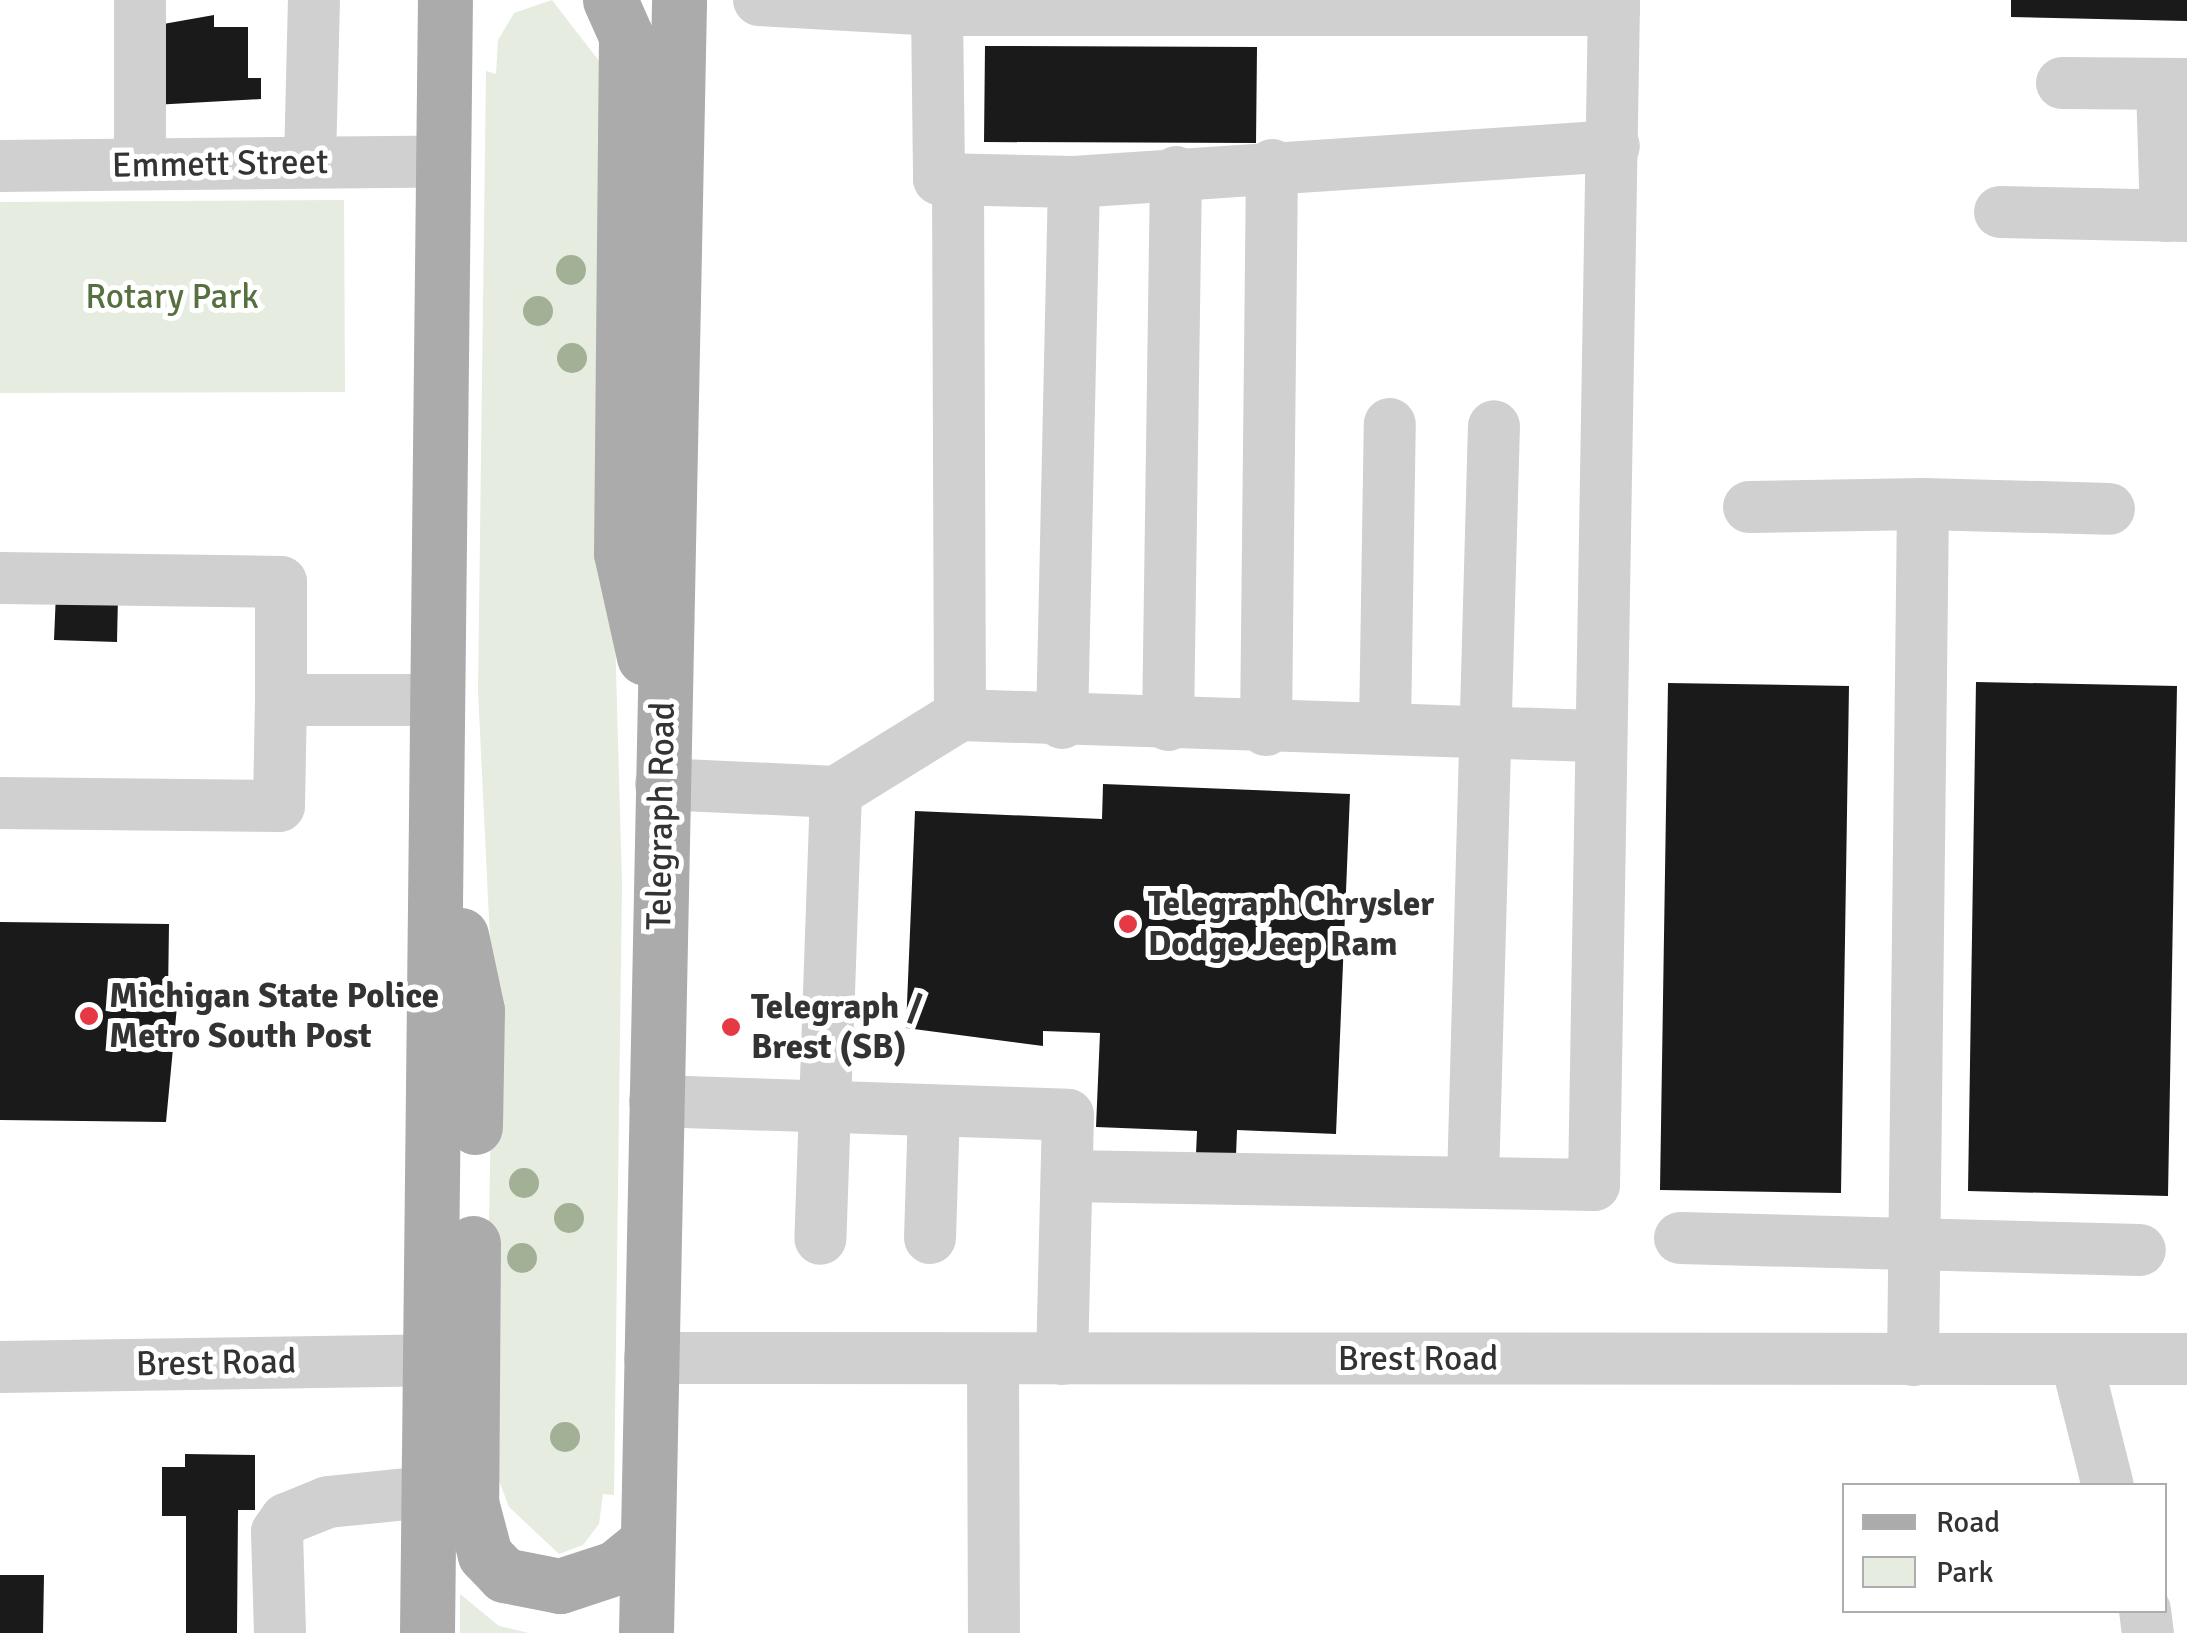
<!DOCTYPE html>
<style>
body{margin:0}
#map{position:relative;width:2187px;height:1633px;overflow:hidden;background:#fff;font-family:Signika,sans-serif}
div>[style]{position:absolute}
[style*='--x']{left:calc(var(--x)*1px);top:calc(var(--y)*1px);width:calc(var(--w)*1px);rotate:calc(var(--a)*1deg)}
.green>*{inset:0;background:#e6ecdf}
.building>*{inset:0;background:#1a1a1a}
.minor>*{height:52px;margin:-26px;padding:0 26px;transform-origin:26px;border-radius:26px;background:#d0d0d0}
.major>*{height:55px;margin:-27.5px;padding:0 27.5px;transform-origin:27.5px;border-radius:27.5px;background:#ababab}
.trees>*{width:30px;height:30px;margin:-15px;border-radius:50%;background:#a2b095}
.dots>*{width:28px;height:28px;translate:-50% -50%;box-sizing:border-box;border:5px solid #fff;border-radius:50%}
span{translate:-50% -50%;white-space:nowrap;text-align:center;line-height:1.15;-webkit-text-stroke:10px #fff;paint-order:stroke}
.street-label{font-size:35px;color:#333}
.park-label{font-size:35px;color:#56703f}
.poi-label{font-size:35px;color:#333;font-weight:700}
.left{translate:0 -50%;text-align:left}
.legend{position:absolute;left:1842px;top:1483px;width:325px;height:130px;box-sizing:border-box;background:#fff;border:2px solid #adadad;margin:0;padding:12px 18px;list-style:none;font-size:30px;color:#333}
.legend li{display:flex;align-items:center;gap:20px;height:50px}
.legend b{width:50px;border:2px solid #adadad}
</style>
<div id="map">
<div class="green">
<div style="clip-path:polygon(552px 0,599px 61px,622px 884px,614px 1495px,603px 1494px,599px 1524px,583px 1545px,559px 1554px,509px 1507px,485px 1444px,493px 1002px,478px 691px,486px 71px,496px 74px,498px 40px,514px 13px)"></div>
<div style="clip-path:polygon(344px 200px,345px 392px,0 393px,0 202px)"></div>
<div style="clip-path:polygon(460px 1594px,499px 1626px,529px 1633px,460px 1633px)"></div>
</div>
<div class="building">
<div style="clip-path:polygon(2011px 0,2187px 0,2187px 21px,2011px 17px)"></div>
<div style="clip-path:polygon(214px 15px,214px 27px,248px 27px,248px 78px,261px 78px,261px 99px,153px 105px,152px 26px)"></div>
<div style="clip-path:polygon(985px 46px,1257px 47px,1256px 143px,984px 142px)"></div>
<div style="clip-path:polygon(56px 593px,118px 595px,117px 642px,54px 640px)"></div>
<div style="clip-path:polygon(1976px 682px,2177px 686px,2168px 1196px,1968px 1191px)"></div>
<div style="clip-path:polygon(1668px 683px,1849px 686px,1841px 1193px,1660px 1190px)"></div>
<div style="clip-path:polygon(1103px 784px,1350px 794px,1336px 1134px,1237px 1130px,1236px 1156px,1196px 1154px,1197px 1131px,1096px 1127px,1100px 1033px,1043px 1031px,1043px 1046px,906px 1028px,915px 811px,1102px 819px)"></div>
<div style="clip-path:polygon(0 922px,169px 924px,168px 996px,178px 996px,166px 1122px,0 1120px)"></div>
<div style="clip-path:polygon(185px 1454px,255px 1455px,255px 1510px,238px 1510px,237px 1633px,186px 1633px,186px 1516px,162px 1516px,162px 1467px,185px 1467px)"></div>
<div style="clip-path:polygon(0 1575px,44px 1575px,43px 1633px,0 1633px)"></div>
</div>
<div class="minor">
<div style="--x:759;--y:0;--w:178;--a:3.2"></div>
<div style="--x:937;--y:10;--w:677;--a:0"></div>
<div style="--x:937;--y:10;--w:169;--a:89.3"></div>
<div style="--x:939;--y:179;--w:135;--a:1.3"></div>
<div style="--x:1074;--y:182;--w:541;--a:-3.81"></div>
<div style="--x:2062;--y:83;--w:125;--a:0.5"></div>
<div style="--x:2162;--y:84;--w:132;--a:88.3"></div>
<div style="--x:310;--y:162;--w:162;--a:-88.6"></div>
<div style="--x:140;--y:164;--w:164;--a:-90"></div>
<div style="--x:0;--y:166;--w:441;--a:-0.6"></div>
<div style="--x:958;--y:179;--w:536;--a:89.79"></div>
<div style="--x:2000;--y:212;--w:187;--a:1.2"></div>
<div style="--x:1749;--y:507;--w:174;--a:-1"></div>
<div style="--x:0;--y:578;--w:281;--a:0.8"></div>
<div style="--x:281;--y:582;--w:118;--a:90"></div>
<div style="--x:281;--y:700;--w:106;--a:91.1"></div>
<div style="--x:279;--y:806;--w:279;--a:-179.4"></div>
<div style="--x:281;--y:700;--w:155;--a:0"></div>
<div style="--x:1062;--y:723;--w:541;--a:-88.73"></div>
<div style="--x:1168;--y:725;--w:553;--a:-89.17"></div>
<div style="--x:1385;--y:728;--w:304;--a:-89.1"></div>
<div style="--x:1266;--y:730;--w:565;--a:-89.39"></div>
<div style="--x:661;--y:784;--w:175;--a:2.6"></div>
<div style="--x:836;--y:792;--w:447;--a:92"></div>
<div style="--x:836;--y:792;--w:146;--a:-31.8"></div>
<div style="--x:960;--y:715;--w:635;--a:1.89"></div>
<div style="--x:655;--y:1101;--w:413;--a:1.9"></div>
<div style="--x:1068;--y:1115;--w:244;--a:91.4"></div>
<div style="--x:1067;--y:1176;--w:527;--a:0.98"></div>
<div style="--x:1594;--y:1185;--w:1185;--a:-89.03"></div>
<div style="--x:1473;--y:1181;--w:755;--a:-88.41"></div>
<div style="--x:930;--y:1238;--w:127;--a:-88.2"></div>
<div style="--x:1680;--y:1238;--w:460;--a:1.5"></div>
<div style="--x:650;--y:1358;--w:1537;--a:0.04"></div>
<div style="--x:993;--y:1359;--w:274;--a:89.8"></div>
<div style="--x:2076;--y:1359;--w:131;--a:75.9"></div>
<div style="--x:1913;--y:1360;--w:856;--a:-89.33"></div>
<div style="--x:1923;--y:504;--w:186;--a:1.5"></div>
<div style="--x:0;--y:1367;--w:432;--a:-0.9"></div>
<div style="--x:2145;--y:1610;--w:23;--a:83"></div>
<div style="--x:280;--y:1633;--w:101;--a:-91.7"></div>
<div style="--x:277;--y:1532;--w:16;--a:-55"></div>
<div style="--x:286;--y:1519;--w:45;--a:-22"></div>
<div style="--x:328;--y:1502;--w:100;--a:-5.8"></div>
</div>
<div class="major">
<div style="--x:610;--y:0;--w:39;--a:66"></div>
<div style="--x:626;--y:36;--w:517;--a:90.55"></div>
<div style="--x:621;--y:553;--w:107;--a:77.5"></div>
<div style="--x:461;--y:935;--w:77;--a:78"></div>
<div style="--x:477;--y:1010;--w:117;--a:91"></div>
<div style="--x:473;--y:1243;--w:259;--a:90.4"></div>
<div style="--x:471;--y:1502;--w:55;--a:75.2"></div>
<div style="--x:485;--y:1555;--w:28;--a:46"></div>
<div style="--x:504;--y:1575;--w:57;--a:11.1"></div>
<div style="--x:560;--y:1586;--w:58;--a:-18.1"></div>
<div style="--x:615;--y:1568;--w:41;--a:-39.1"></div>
<div style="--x:427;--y:1633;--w:1633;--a:-89.37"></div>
<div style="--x:646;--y:1633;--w:1633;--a:-88.84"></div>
</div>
<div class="trees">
<div style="left:571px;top:270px"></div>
<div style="left:538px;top:311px"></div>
<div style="left:572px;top:358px"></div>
<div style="left:524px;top:1183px"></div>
<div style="left:569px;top:1218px"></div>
<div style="left:522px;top:1258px"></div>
<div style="left:565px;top:1437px"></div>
</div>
<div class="dots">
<div style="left:1128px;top:924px;background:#e63946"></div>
<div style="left:89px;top:1016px;background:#e63946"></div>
<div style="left:731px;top:1027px;background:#e63946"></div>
</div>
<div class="street-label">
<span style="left:220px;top:164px;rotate:-1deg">Emmett Street</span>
<span style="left:661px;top:816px;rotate:-89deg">Telegraph Road</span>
<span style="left:1418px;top:1359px">Brest Road</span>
<span style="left:216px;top:1363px;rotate:-1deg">Brest Road</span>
</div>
<div class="park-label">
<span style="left:172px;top:297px">Rotary Park</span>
</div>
<div class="poi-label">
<span class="left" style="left:1148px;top:924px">Telegraph Chrysler<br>Dodge Jeep Ram</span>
<span class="left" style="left:109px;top:1016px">Michigan State Police<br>Metro South Post</span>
<span class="left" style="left:751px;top:1027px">Telegraph /<br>Brest (SB)</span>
</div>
<ul class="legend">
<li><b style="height:12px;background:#ababab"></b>Road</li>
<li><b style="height:28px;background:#e6ecdf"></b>Park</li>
</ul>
</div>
